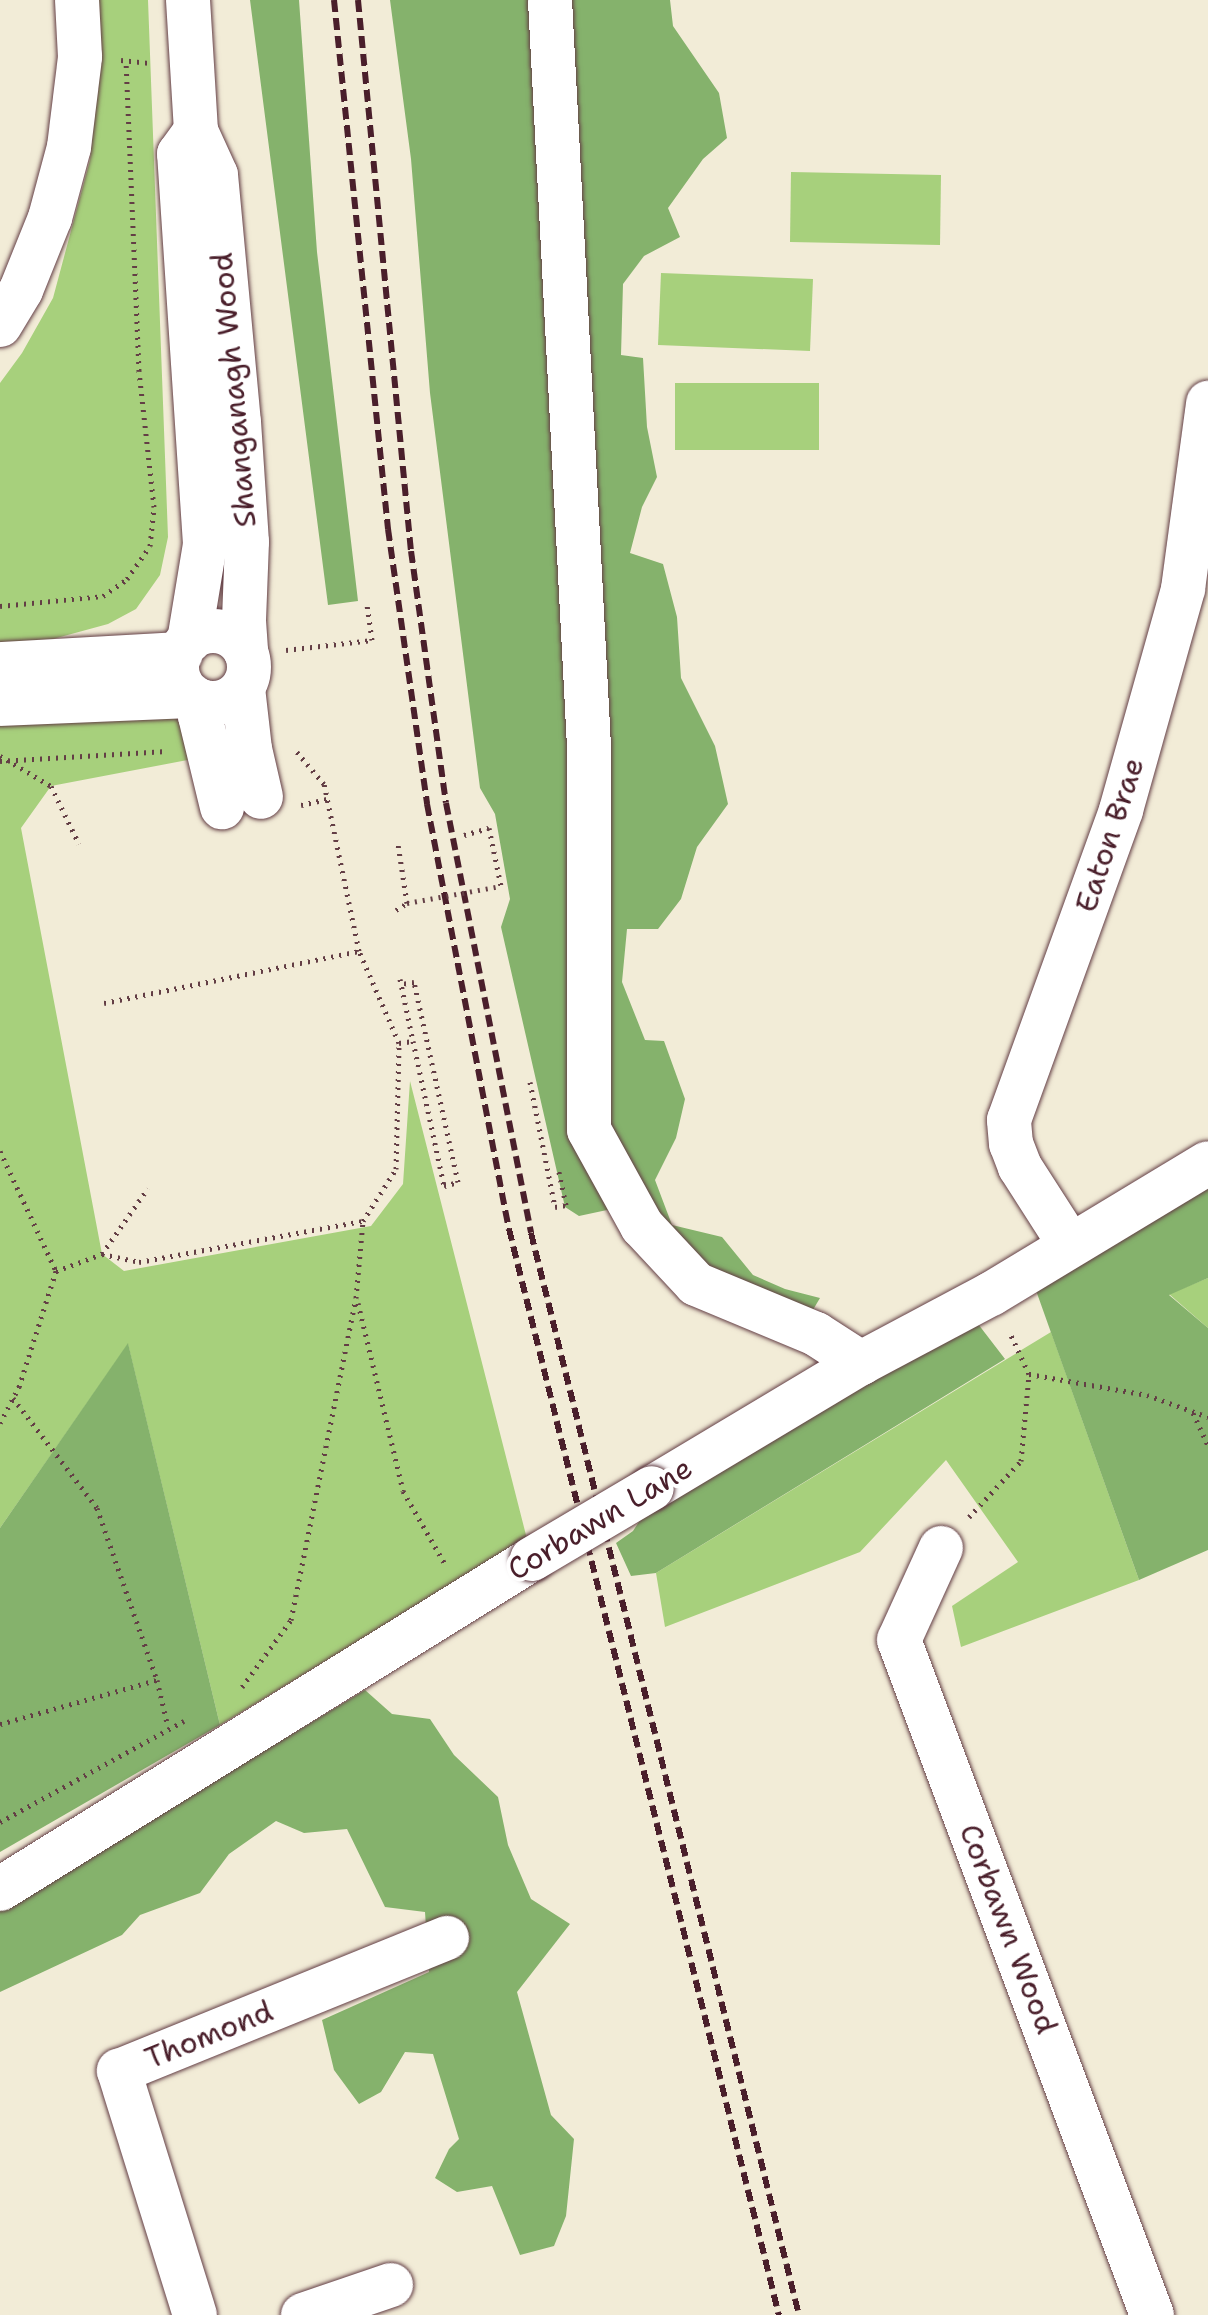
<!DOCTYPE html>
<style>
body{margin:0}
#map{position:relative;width:1208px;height:2315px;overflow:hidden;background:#f2ecd7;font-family:"Shantell Sans",sans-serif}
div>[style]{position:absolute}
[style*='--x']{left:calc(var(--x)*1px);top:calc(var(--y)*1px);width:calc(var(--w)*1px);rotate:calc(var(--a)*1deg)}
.green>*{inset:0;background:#a7d07c}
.forest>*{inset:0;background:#85b26c}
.path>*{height:5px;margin-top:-2.5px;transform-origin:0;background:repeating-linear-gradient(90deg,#633e45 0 2px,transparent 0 8px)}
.roads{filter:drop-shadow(0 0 2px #633e45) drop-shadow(0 0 2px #633e45)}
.minor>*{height:44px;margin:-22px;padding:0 22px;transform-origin:22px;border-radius:22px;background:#fff}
.minor>.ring{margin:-22px;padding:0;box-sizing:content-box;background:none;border:44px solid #fff;border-radius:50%}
.rail>*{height:6px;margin-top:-3px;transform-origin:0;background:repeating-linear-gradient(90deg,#4a1f2b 0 12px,transparent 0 18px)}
.path-bridge>*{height:5px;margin-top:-2.5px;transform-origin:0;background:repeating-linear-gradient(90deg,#633e45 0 2px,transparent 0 8px)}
.bridges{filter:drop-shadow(0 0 2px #633e45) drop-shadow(0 0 2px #633e45)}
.minor-bridge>*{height:44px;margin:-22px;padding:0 22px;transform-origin:22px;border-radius:22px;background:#fff}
span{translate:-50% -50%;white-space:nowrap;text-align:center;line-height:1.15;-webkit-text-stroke:8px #fff;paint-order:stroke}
.street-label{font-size:30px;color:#4a1f2b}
</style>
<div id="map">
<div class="green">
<div style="clip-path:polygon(96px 0,148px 0,168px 537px,160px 575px,136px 609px,108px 624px,53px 639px,0 645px,0 383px,22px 353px,53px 298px,90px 160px,96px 98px)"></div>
<div style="clip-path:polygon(791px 172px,941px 175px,940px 245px,790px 242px)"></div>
<div style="clip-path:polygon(661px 273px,813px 279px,810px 351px,658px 345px)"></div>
<div style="clip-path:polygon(675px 383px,819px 383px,819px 450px,675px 450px)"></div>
<div style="clip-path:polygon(0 712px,176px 716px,192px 734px,198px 758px,51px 786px,21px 828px,102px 1254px,124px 1271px,371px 1226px,403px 1184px,410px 1081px,527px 1539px,220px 1725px,128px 1344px,0 1528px)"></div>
<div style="clip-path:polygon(1208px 1278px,1208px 1328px,1169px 1294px)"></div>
<div style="clip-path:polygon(1051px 1332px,1139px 1580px,961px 1647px,952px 1606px,1018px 1562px,946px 1460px,860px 1552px,665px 1627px,656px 1573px)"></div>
</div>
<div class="forest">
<div style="clip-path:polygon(250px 0,299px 0,317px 252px,358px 601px,328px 605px)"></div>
<div style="clip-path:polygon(390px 0,670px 0,673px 26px,719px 93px,727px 138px,703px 159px,668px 208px,680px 237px,644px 256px,623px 284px,621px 355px,643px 358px,647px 427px,657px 477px,642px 507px,630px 553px,663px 564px,677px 617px,681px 678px,715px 746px,728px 804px,697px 847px,681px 899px,658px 929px,627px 929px,622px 982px,645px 1040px,664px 1041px,685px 1099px,676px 1138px,655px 1180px,672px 1225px,722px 1237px,753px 1275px,785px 1289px,820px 1298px,801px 1330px,634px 1221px,607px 1210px,579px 1216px,565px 1207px,501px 927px,510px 899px,495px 814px,480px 788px,430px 393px,411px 159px)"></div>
<div style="clip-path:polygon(1208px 1179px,1208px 1278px,1169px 1295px,1208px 1328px,1208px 1550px,1139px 1580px,1033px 1282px)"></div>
<div style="clip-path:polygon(975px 1320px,1005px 1359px,656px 1573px,631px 1576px,616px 1543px,633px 1531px,644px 1514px)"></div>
<div style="clip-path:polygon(128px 1343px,220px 1725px,0 1852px,0 1528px)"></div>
<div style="clip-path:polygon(365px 1690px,392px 1714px,430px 1719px,454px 1755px,498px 1797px,508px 1845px,531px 1899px,570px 1924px,517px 1992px,551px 2115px,574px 2139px,566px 2216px,554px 2246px,520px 2255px,492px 2186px,457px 2192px,435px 2178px,449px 2149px,459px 2139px,433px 2054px,405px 2052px,381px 2092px,359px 2104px,334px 2070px,322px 2020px,429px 1972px,425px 1912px,385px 1907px,347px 1829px,304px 1833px,276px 1821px,229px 1854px,200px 1893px,140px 1915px,122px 1935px,0 1992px,0 1910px)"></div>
</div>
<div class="path">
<div style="--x:121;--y:60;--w:30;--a:6"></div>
<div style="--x:0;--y:606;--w:103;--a:-5.5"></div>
<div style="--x:103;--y:596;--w:29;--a:-35"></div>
<div style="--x:127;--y:579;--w:40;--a:-55.1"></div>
<div style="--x:150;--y:546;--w:39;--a:-84"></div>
<div style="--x:154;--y:507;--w:137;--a:-96.3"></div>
<div style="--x:139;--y:371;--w:310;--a:-92.4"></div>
<div style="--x:286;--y:650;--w:87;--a:-6.6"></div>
<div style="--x:372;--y:640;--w:36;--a:-98"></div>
<div style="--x:0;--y:756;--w:59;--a:30.5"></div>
<div style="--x:51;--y:786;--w:64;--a:64.2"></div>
<div style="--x:0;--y:761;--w:167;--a:-3.4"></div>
<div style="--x:301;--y:805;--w:28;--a:-13"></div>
<div style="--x:464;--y:835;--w:26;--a:-16"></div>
<div style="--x:489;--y:828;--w:59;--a:78.3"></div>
<div style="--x:396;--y:910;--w:13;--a:-32"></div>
<div style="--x:407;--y:903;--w:60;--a:-98.7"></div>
<div style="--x:400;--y:979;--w:63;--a:78.2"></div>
<div style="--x:104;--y:1003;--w:260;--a:-11.5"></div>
<div style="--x:399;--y:1043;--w:14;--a:-8"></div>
<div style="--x:413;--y:1041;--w:148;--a:77.9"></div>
<div style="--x:444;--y:1186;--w:15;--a:-16"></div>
<div style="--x:458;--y:1182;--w:205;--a:-102.4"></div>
<div style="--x:414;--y:982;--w:12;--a:171"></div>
<div style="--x:530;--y:1082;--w:127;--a:78.7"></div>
<div style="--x:555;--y:1207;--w:11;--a:-10"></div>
<div style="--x:566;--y:1205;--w:35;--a:-102"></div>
<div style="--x:0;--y:1151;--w:132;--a:65"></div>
<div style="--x:102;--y:1254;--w:80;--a:-55.1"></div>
<div style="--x:358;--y:1303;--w:193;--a:76.5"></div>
<div style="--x:403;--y:1491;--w:84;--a:60.1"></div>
<div style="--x:1029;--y:1374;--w:120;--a:10.1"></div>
<div style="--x:1147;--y:1395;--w:65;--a:19.8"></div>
<div style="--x:13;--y:1398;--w:138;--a:52.6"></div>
<div style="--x:97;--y:1508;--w:182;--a:70.8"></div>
<div style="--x:157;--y:1680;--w:48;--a:76.8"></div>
<div style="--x:1193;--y:1413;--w:35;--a:65"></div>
<div style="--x:0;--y:1423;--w:41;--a:-62.2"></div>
<div style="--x:19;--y:1387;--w:122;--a:-72.3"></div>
<div style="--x:56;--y:1271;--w:49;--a:-20.3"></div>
<div style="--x:102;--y:1254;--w:38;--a:12"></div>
<div style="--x:139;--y:1262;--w:228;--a:-10.4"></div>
<div style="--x:969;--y:1517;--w:76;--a:-47.1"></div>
<div style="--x:1021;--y:1461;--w:87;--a:-84.7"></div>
<div style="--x:1029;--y:1374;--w:45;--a:-114.9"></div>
<div style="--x:242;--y:1687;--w:83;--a:-53.8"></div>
<div style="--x:291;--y:1620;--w:328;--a:-78.6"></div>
<div style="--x:356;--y:1298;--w:77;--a:-84.8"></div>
<div style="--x:363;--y:1221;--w:62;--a:-57.6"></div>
<div style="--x:396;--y:1169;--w:126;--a:-88.6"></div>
<div style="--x:399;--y:1043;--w:100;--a:-113.5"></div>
<div style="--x:359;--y:951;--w:171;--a:-101.8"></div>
<div style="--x:324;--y:784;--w:42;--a:-130.2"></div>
<div style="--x:0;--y:1724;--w:163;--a:-15.7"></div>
<div style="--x:0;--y:1822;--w:210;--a:-28.8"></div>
</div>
<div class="roads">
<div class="minor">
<div style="--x:188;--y:0;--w:131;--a:86.5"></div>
<div style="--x:196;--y:131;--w:48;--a:65.6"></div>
<div style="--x:216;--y:175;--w:248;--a:84.7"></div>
<div style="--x:239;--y:422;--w:120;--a:86.2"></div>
<div style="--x:247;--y:542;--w:79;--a:92.2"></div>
<div style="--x:244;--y:621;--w:32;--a:86"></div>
<div style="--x:550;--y:0;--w:747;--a:87.01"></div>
<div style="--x:589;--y:746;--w:384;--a:90"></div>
<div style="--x:589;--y:1130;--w:110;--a:61.1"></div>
<div style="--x:642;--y:1226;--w:79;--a:47"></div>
<div style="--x:696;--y:1284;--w:130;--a:22.6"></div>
<div style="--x:816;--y:1334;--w:54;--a:32.8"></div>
<div style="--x:0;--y:325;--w:41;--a:-59"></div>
<div style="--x:21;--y:290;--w:78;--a:-68.1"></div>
<div style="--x:50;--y:218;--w:73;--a:-75"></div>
<div style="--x:69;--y:147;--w:91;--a:-83"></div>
<div style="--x:80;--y:57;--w:57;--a:-93"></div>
<div class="ring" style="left:177px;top:631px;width:28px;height:28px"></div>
<div style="--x:189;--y:641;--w:98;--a:-80.6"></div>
<div style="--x:205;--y:544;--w:391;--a:-93.8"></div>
<div style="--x:179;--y:154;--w:29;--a:-54"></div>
<div style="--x:0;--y:664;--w:181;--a:-3.2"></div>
<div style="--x:243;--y:688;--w:61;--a:83.5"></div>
<div style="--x:250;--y:749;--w:49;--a:77.1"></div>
<div style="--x:201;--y:701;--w:15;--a:94"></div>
<div style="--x:200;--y:716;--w:94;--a:76.4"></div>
<div style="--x:0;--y:704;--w:192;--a:-2.4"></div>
<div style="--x:1070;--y:1245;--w:93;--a:-122.7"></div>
<div style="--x:1020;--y:1167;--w:25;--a:-111"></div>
<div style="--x:1011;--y:1144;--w:24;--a:-95"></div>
<div style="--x:1009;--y:1120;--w:330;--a:-70.1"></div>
<div style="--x:1121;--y:810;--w:230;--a:-74.3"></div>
<div style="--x:1183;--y:589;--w:188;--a:-82.3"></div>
<div style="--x:652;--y:1488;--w:244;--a:-30.9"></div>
<div style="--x:861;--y:1363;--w:147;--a:-28"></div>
<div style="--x:991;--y:1294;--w:253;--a:-31.1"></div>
<div style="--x:941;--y:1548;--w:101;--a:114.5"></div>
<div style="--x:899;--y:1640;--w:721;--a:69.45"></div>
<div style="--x:0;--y:1889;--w:626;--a:-31.81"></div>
<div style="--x:195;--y:2315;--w:256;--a:-107.3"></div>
<div style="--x:119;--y:2071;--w:354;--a:-22.1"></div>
<div style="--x:303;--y:2315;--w:93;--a:-18.8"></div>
</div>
</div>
<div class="rail">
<div style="--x:334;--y:0;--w:532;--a:84.17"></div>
<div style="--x:388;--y:529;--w:278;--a:81.9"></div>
<div style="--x:427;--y:804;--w:433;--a:79.1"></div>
<div style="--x:509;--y:1229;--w:1119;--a:76.04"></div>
<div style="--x:358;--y:0;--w:554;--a:84.51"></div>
<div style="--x:411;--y:551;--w:254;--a:82.1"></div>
<div style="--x:446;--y:803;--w:438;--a:78.8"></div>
<div style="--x:531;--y:1233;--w:1115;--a:76.09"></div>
</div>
<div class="path-bridge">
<div style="--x:407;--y:903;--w:96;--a:-10.3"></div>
</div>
<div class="bridges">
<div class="minor-bridge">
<div style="--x:532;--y:1559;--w:139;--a:-30.6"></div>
</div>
</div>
<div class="street-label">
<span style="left:234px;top:390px;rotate:-95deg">Shanganagh Wood</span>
<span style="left:1110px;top:835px;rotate:-72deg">Eaton Brae</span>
<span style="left:600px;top:1519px;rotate:-31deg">Corbawn Lane</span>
<span style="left:1008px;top:1929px;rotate:69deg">Corbawn Wood</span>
<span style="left:209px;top:2035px;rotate:-22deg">Thomond</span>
</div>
</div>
